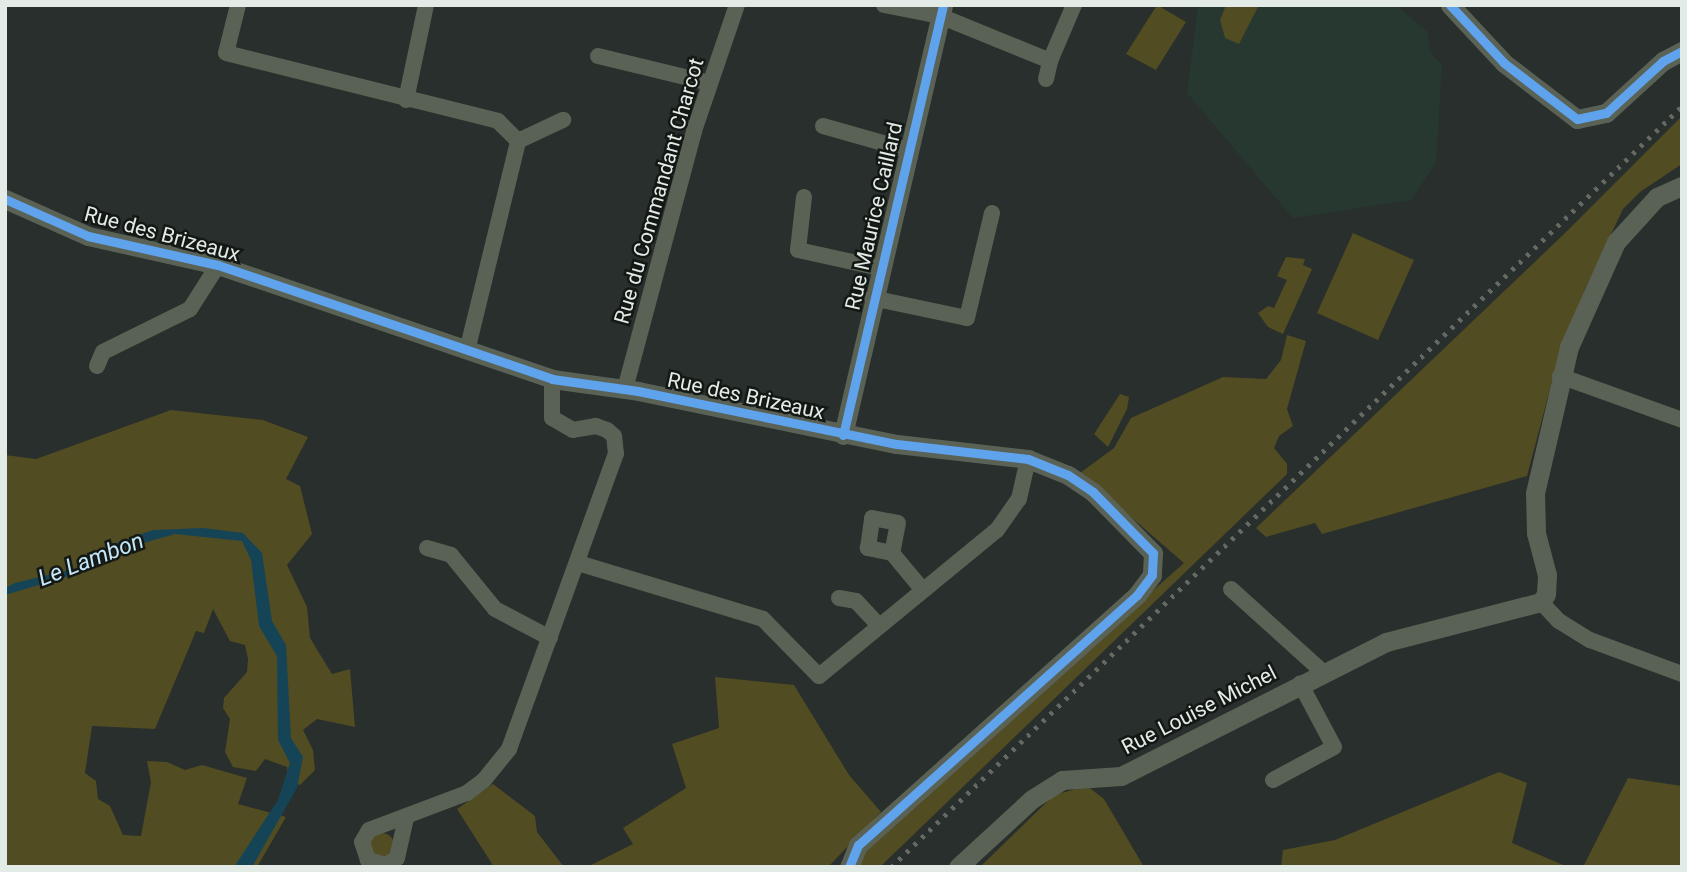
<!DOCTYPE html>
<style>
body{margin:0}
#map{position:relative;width:1687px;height:872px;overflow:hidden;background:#282f2c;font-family:Roboto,sans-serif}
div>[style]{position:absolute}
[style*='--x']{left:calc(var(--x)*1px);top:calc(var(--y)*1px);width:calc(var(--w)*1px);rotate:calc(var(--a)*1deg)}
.built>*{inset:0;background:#26382f}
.green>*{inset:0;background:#524c22}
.round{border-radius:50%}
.water>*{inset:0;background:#154457}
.minor>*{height:16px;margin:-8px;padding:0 8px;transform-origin:8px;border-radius:8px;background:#5a6256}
.tertiary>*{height:19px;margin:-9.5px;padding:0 9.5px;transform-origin:9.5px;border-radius:9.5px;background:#5a6256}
.rail>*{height:4.5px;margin-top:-2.25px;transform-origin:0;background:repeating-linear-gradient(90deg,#646a63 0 3.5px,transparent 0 10.5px)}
.cycleway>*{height:9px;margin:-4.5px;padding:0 4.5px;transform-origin:4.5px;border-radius:4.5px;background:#60a3ed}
span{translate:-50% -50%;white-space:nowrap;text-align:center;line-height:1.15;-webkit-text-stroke:5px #131815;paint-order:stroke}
.street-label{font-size:21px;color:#e3ebe7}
.water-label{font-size:23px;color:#c5e8f9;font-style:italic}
.frame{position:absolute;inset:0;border:7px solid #e3ebe7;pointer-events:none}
</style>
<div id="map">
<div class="built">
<div style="clip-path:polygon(1198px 5px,1395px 5px,1427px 31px,1431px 53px,1442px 65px,1436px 163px,1411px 200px,1293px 218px,1187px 93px)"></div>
</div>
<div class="green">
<div style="clip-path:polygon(1157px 5px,1186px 22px,1156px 70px,1126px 54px)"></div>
<div style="clip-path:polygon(1226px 5px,1259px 5px,1239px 44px,1225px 38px,1220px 20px)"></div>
<div style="clip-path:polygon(1682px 116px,1682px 164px,1640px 192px,1623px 209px,1585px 289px,1560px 351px,1527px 476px,1322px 534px,1315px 523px,1266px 537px,1256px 528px,1564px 234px)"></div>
<div style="clip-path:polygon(1353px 233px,1414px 260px,1378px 340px,1317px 313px)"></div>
<div style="clip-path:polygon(1286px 257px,1305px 259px,1303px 265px,1312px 269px,1283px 334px,1268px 327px,1258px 313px,1268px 306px,1274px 308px,1287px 280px,1277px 276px)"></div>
<div style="clip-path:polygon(1287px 335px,1306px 341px,1287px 409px,1293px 426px,1279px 436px,1274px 448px,1287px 464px,1287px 474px,880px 867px,859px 867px,860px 850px,1184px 563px,1080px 473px,1114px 448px,1131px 418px,1223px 377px,1266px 379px,1281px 360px)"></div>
<div style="clip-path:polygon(1120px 394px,1129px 397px,1127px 409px,1108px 447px,1094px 434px)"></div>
<div style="clip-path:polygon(171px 410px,263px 420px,308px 437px,286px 479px,300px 486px,312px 534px,287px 565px,307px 607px,310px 638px,332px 674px,350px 669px,355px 727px,317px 719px,303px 730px,313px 750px,315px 770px,300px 785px,289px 782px,287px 767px,265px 759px,256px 771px,233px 767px,225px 752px,230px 719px,223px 708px,224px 698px,247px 672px,248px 659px,245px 645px,230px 641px,213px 609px,204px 633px,196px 631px,155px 729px,92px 726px,85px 773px,96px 781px,98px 799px,110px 806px,123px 835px,141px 836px,151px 782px,147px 761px,167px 762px,185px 770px,202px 765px,247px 778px,238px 804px,286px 817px,257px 867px,5px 867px,5px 455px,36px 459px)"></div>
<div style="clip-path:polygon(715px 677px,794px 685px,849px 775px,881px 812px,828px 867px,587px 867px,633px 844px,623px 828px,686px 788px,672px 744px,719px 728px)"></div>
<div style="clip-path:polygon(1499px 772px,1527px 783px,1512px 843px,1568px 867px,1281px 867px,1283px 850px,1335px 840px)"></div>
<div style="clip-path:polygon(1628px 778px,1682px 786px,1682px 867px,1583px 867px)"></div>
<div style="clip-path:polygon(493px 784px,535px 816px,537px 832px,564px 867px,494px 867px,457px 809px)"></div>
<div style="clip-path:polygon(1087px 786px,1104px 799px,1144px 867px,980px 867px,1054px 795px)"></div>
<div class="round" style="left:370px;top:833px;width:24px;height:24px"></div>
</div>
<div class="water">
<div style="clip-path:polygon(203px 528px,243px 533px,262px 553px,272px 621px,286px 645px,291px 738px,303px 757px,297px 788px,252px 867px,234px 867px,278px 800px,290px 763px,278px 740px,277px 656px,259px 626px,251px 560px,242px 541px,175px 534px,119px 550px,79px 573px,5px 595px,5px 588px,15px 583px,76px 568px,113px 544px,153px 530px)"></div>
</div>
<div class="minor">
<div style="--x:238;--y:5;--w:49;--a:104"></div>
<div style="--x:226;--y:53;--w:280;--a:14"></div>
<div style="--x:498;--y:121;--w:28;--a:45"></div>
<div style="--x:518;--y:141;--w:50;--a:-25"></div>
<div style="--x:884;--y:5;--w:57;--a:11.1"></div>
<div style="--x:940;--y:16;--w:119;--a:22.2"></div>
<div style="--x:1050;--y:61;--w:61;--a:-66.8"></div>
<div style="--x:598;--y:56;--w:115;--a:13.6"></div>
<div style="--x:1046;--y:79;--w:18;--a:-77"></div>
<div style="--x:406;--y:100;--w:97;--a:-78.1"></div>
<div style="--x:823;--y:126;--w:88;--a:15.8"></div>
<div style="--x:804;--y:197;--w:53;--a:96.5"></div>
<div style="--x:798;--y:250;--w:84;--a:12.4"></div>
<div style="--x:872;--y:298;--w:97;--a:11.9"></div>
<div style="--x:967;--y:318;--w:108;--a:-76.6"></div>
<div style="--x:467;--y:351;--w:216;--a:-76.3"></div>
<div style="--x:97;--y:366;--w:15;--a:-67"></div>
<div style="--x:103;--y:352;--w:97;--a:-26.3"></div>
<div style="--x:190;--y:309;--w:52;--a:-57.5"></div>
<div style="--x:1560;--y:376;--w:130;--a:19.8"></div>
<div style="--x:625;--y:389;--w:267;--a:-75"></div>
<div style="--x:694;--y:131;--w:133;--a:-71.2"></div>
<div style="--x:427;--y:548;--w:25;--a:16"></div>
<div style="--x:451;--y:555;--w:70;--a:50.8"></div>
<div style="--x:495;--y:609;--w:62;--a:27.8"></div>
<div style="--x:892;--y:553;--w:25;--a:-168"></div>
<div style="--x:868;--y:548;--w:30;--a:-82"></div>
<div style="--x:872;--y:518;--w:26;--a:11"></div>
<div style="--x:898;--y:523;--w:31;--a:101"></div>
<div style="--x:892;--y:553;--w:47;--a:50.2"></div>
<div style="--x:578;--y:563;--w:193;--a:16.8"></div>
<div style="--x:763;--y:619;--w:80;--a:45.5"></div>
<div style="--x:819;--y:676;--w:230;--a:-39.4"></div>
<div style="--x:997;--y:530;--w:38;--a:-55"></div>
<div style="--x:1019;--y:499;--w:41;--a:-77.3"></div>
<div style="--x:1231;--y:589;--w:124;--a:42.1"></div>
<div style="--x:839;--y:598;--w:17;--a:10"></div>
<div style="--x:856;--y:601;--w:34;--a:47"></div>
<div style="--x:1541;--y:602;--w:26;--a:47"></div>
<div style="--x:1559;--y:621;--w:36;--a:32"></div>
<div style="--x:1590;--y:640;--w:98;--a:20.3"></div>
<div style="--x:1273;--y:780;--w:69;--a:-28.4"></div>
<div style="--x:1334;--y:747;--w:72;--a:-118"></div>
<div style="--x:406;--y:818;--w:41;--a:102.7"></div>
<div style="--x:397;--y:858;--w:13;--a:148"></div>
<div style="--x:386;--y:865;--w:19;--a:-164"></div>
<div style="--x:368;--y:860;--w:19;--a:-108"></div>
<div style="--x:362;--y:842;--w:14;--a:-60"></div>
<div style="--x:369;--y:830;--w:105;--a:-20.7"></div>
<div style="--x:467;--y:793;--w:21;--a:-37"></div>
<div style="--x:484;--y:780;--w:40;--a:-51"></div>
<div style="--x:509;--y:749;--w:314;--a:-70.1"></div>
<div style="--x:616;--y:454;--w:18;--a:-96"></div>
<div style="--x:614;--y:436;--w:9;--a:-139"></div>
<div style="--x:607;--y:430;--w:12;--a:-160"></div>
<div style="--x:596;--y:426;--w:23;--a:170"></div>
<div style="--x:573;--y:430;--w:24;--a:-150"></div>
<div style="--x:552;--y:418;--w:39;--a:-90"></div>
</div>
<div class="tertiary">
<div style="--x:1450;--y:5;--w:79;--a:47"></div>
<div style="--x:1504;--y:63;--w:92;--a:37.5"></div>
<div style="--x:1577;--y:119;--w:30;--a:-12"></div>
<div style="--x:1606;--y:113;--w:77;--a:-42.4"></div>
<div style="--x:1663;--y:61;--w:21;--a:-28"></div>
<div style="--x:5;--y:199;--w:91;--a:24"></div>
<div style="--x:88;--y:236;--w:133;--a:12.6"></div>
<div style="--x:218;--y:265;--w:353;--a:18.8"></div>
<div style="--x:552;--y:379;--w:87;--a:7.9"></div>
<div style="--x:638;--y:391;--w:264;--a:11.6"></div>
<div style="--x:897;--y:444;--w:132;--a:6.5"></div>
<div style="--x:1028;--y:459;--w:43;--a:21.8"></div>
<div style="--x:1068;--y:475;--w:30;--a:34"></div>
<div style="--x:1093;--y:492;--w:86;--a:45.5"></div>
<div style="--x:1153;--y:553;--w:22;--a:93"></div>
<div style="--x:1152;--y:575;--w:25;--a:127"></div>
<div style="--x:1137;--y:595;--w:375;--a:138.1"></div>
<div style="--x:858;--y:845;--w:24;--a:112"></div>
<div style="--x:843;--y:435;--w:441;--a:-76.9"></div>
<div style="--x:958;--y:867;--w:100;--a:-42.6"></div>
<div style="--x:1032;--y:799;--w:36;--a:-32"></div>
<div style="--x:1062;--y:780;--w:59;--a:-3.9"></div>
<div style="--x:1121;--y:776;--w:297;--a:-26.8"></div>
<div style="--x:1386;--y:642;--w:160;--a:-14.5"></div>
<div style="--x:1541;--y:602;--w:9;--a:-58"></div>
<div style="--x:1546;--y:594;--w:19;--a:-87"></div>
<div style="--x:1547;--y:575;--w:43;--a:-104.7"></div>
<div style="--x:1536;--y:533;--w:40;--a:-91.4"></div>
<div style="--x:1535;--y:493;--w:150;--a:-76.9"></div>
<div style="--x:1569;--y:347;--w:115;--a:-65.9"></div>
<div style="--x:1616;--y:242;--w:61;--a:-47.7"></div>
<div style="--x:1657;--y:197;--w:27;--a:-24"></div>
</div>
<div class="rail">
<div style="--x:891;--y:867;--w:1098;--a:-43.89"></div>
</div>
<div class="cycleway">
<div style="--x:1450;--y:5;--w:79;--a:47"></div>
<div style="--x:1504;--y:63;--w:92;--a:37.5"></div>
<div style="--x:1577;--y:119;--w:30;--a:-12"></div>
<div style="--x:1606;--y:113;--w:77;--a:-42.4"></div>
<div style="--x:1663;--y:61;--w:21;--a:-28"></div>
<div style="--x:5;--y:199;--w:91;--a:24"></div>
<div style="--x:88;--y:236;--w:133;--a:12.6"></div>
<div style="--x:218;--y:265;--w:353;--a:18.8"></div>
<div style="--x:552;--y:379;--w:87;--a:7.9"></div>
<div style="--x:638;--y:391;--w:264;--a:11.6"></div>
<div style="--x:897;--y:444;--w:132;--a:6.5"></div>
<div style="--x:1028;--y:459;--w:43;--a:21.8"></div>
<div style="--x:1068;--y:475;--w:30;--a:34"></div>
<div style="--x:1093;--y:492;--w:86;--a:45.5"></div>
<div style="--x:1153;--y:553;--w:22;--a:93"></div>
<div style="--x:1152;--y:575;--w:25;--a:127"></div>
<div style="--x:1137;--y:595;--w:375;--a:138.1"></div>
<div style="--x:858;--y:845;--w:24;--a:112"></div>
<div style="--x:843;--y:435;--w:441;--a:-76.9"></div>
</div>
<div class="street-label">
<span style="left:659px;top:191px;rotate:-74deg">Rue du Commandant Charcot</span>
<span style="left:874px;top:216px;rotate:-77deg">Rue Maurice Caillard</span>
<span style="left:162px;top:234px;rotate:15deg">Rue des Brizeaux</span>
<span style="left:746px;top:396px;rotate:12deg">Rue des Brizeaux</span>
<span style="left:1199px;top:710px;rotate:-27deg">Rue Louise Michel</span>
</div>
<div class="water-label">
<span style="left:91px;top:560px;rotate:-21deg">Le Lambon</span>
</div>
<div class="frame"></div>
</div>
